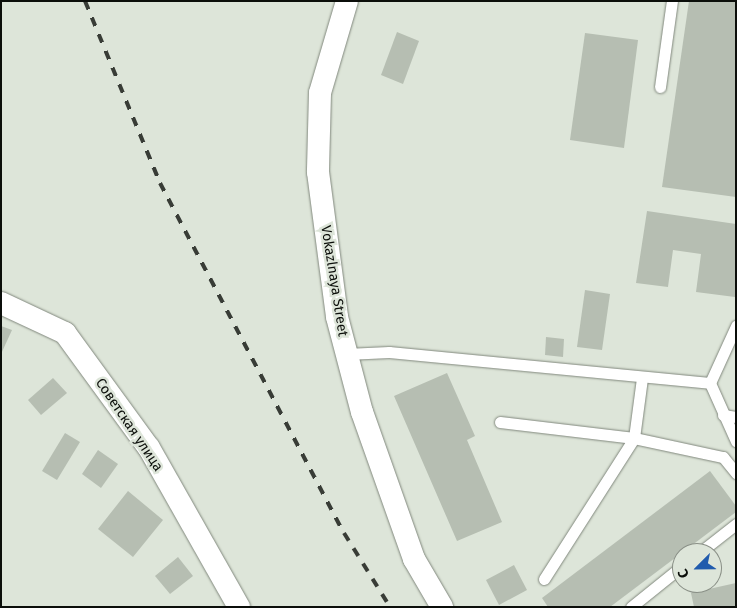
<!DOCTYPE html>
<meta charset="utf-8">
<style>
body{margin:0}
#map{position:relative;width:737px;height:608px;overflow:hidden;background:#dde5d9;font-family:"Fira Sans",sans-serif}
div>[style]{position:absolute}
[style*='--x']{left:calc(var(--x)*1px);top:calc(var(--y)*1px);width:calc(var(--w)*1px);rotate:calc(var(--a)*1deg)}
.building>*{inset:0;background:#b6beb2}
.roads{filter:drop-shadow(0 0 1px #81887d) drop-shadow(0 0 1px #81887d)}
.lane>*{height:11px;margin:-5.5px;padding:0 5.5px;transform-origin:5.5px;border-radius:5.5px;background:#fff}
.street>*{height:22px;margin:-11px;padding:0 11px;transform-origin:11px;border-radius:11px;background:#fff}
.rail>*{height:4px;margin-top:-2px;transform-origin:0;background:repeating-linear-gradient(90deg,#383c36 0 9px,transparent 0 18px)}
span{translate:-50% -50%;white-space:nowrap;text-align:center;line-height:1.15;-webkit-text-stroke:5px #dde5d9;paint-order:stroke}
.street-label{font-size:14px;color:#0b0e0a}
.frame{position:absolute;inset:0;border:2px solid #0b0e0a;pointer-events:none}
.north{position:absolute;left:672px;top:543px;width:50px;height:50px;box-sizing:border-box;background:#dde5d9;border:1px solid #898f86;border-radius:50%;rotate:247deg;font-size:14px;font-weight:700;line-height:20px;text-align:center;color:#0b0e0a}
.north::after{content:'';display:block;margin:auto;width:18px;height:22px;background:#205bad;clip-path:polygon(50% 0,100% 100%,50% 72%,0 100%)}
</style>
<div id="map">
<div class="building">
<div style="clip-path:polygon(689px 1px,736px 1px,736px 197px,662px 187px)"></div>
<div style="clip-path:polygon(397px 32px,419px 41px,403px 84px,381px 75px)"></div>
<div style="clip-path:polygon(585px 33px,638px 40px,624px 148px,570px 140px)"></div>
<div style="clip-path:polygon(647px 211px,736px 224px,735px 297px,696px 292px,701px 254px,673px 250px,668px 287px,636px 283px)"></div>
<div style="clip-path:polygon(585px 290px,610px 294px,602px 350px,577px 347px)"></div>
<div style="clip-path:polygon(1px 326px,12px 330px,1px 354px)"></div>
<div style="clip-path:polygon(546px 337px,564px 339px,563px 357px,545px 355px)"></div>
<div style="clip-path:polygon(447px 373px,475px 436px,467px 440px,502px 522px,457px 541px,394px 396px)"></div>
<div style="clip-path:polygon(53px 378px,67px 393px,41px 415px,28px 400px)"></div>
<div style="clip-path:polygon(65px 433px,80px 442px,57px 480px,42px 471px)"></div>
<div style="clip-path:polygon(98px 450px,118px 464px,101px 488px,82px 474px)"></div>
<div style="clip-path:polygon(710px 471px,736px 506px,736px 512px,610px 607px,548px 607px,542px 598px)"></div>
<div style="clip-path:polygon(128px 491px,163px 520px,133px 557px,98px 529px)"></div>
<div style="clip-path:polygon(178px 557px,193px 576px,170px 594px,155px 576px)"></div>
<div style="clip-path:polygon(514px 565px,527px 590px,499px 605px,486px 580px)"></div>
<div style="clip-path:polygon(736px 583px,736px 607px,694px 607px,691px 593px)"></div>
</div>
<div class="roads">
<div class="lane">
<div style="--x:660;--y:87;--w:87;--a:-82.1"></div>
<div style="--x:346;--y:354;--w:43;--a:-2.7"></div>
<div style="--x:389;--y:352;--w:322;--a:5.5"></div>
<div style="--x:710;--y:383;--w:63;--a:-65.5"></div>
<div style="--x:710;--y:383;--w:64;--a:65.9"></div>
<div style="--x:723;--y:415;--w:13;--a:9"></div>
<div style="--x:500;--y:422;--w:135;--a:6.8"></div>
<div style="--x:634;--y:438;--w:91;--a:12.1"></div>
<div style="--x:723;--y:457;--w:21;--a:51"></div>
<div style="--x:699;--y:553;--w:47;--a:-38.1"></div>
<div style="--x:544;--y:579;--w:167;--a:-57.4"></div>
<div style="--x:634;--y:438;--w:61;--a:-82.4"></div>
<div style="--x:631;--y:607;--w:65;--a:-38.8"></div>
</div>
<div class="street">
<div style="--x:347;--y:1;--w:96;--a:106.4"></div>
<div style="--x:320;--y:93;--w:79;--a:91.5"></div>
<div style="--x:318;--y:172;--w:146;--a:82.5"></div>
<div style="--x:337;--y:317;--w:98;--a:75.3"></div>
<div style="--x:362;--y:412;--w:156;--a:70.5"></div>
<div style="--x:414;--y:559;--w:56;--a:59.7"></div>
<div style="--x:1;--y:303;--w:71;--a:25.1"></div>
<div style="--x:65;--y:333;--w:142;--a:53.9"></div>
<div style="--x:149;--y:448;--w:183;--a:60.5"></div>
</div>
</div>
<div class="rail">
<div style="--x:85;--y:1;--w:197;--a:67.6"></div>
<div style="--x:160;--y:183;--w:395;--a:62.3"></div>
<div style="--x:344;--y:533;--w:87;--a:58.1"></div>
</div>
<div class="street-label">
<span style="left:334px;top:281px;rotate:81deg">Vokazlnaya Street</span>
<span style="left:129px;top:425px;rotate:56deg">Советская улица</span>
</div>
<div class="frame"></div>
<div class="north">С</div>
</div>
